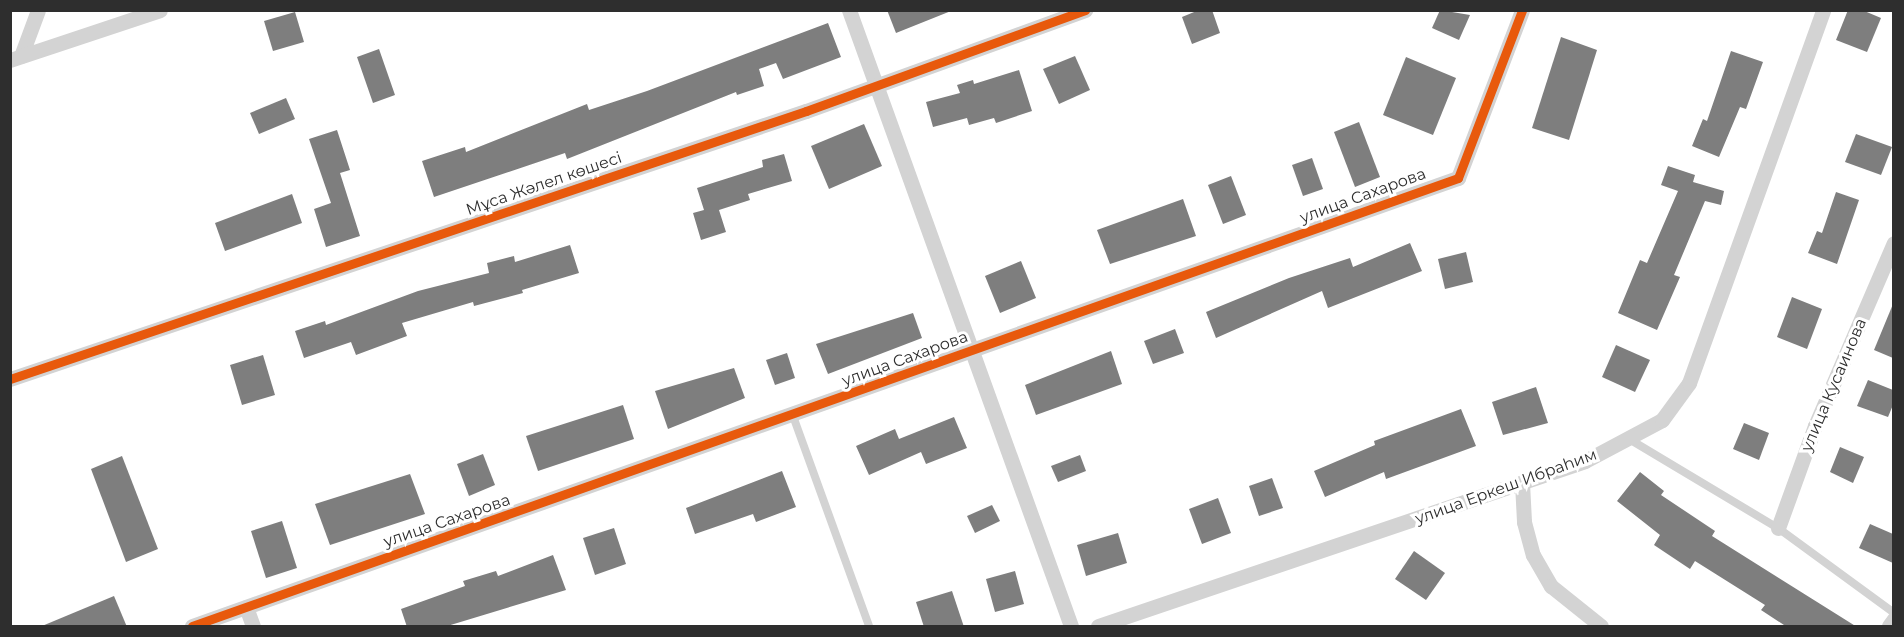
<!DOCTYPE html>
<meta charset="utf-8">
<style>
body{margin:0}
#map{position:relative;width:1904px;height:637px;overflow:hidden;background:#fff;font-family:Montserrat,sans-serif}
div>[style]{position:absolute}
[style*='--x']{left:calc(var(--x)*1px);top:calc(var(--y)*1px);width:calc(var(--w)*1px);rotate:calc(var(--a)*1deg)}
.building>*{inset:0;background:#7e7e7e}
.lane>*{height:8px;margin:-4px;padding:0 4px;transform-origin:4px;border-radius:4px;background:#d3d3d3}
.street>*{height:15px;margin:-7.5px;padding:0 7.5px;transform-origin:7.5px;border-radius:7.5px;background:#d3d3d3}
.cycleway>*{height:9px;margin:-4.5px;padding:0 4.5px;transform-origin:4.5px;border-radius:4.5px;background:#e8590c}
span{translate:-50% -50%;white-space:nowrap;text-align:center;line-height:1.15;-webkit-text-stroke:6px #fff;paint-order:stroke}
.street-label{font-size:16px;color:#2e2e2e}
.frame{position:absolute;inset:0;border:12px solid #2e2e2e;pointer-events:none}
</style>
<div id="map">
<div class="building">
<div style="clip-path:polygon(887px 10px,951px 10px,951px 11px,896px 33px)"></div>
<div style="clip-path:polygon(1199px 10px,1212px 10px,1220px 33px,1192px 44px,1182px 17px)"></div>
<div style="clip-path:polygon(1440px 10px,1470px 15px,1459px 40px,1432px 28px)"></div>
<div style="clip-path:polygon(1848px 10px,1862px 10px,1881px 18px,1867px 52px,1836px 40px)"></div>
<div style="clip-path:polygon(295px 12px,304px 42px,273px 51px,264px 21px)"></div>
<div style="clip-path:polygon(828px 23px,841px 57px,783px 79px,776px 63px,759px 69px,764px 86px,737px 95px,736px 92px,567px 159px,565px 153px,434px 197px,422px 161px,465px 147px,466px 152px,587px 104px,589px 110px,647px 91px)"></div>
<div style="clip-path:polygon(1561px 37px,1597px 50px,1569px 140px,1532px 128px)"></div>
<div style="clip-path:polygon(379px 49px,395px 95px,373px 103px,357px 57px)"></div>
<div style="clip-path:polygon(1731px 51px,1763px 62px,1746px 109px,1740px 107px,1719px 157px,1692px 146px,1703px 119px,1707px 121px)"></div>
<div style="clip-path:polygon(1075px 56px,1090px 90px,1059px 104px,1043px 69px)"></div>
<div style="clip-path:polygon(1406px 57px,1456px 78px,1433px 135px,1383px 115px)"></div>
<div style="clip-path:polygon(1019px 70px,1032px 111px,996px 123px,994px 118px,969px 125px,967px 118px,933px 127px,926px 102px,960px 93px,957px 85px,973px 80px,974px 84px)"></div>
<div style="clip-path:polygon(286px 98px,295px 119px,259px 134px,250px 113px)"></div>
<div style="clip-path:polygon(1359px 122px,1380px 177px,1355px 187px,1334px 132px)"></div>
<div style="clip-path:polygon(864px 124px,882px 166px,829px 189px,811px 146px)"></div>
<div style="clip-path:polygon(337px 130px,350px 170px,340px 173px,360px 236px,326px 247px,314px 209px,331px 203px,309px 139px)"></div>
<div style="clip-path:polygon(1856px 134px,1892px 147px,1881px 175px,1845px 162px)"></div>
<div style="clip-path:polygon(784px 154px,792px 181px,748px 194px,750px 200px,719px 210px,726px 232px,701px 240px,693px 213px,704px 210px,697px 188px,763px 167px,762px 160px)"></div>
<div style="clip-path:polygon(1312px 158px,1323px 189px,1303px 196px,1292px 165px)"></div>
<div style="clip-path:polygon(1668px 166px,1695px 175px,1693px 182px,1724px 191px,1721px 205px,1705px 201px,1674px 275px,1680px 277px,1657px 330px,1618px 313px,1640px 260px,1647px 263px,1678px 191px,1661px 185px)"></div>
<div style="clip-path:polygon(1231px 176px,1246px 215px,1223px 224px,1208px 185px)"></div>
<div style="clip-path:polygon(1836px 192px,1859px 200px,1837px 264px,1808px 253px,1817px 231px,1822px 233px)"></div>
<div style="clip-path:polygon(292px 194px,302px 223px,225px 251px,215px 223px)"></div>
<div style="clip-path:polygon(1183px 199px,1196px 236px,1110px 264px,1097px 230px)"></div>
<div style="clip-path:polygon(1410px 243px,1422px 271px,1328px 308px,1322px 291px,1216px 338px,1206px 312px,1289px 278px,1350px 258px,1353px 267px)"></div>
<div style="clip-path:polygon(570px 245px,579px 273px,522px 290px,523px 293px,474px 306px,473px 302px,402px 323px,407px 336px,356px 355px,351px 342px,304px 358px,295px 331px,325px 321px,326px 325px,418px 291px,489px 273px,487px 263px,514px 256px,515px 262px)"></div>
<div style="clip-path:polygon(1466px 252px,1473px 282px,1445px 289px,1438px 259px)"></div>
<div style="clip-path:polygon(1021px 261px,1036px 298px,1000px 313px,985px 276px)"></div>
<div style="clip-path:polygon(1792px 297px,1822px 309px,1807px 349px,1777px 337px)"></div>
<div style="clip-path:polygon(1893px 304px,1893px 358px,1874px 350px)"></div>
<div style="clip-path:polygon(913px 313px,922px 338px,828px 374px,816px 344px)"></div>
<div style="clip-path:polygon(1175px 329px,1184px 353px,1153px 364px,1144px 341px)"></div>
<div style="clip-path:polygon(1616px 345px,1650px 360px,1635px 392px,1602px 377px)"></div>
<div style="clip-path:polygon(1111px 351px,1122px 384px,1036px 415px,1025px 385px)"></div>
<div style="clip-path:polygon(787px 353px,795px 378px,775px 385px,766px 360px)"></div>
<div style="clip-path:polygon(263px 355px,275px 395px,242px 405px,230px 365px)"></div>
<div style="clip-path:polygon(734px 368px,745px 398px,668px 429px,655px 391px)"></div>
<div style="clip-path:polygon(1868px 380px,1893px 390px,1893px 405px,1888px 417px,1857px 406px)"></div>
<div style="clip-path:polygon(1536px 387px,1548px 423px,1503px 435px,1492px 402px)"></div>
<div style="clip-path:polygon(623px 405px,634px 439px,538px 471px,526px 436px)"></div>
<div style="clip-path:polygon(1461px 409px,1476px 446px,1386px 479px,1384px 472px,1325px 497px,1314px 471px,1375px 445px,1374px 441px)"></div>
<div style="clip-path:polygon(954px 417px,967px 448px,926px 464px,921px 452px,869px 475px,856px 446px,895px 429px,899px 439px)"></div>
<div style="clip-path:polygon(1744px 423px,1769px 433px,1759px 460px,1733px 449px)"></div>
<div style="clip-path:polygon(1840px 447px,1864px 457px,1853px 483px,1830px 472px)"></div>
<div style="clip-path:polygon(483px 454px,495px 485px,469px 496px,457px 464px)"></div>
<div style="clip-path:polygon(1080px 455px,1086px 471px,1058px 482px,1051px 466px)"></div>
<div style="clip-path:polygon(122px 456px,158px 549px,126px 562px,91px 469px)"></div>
<div style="clip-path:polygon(782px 471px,796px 507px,756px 522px,753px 514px,695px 534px,686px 508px)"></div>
<div style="clip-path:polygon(1640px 472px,1664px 491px,1661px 495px,1715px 531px,1712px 536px,1857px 627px,1787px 627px,1761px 610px,1765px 605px,1695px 561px,1690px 569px,1654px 545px,1660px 535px,1617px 501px)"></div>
<div style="clip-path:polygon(410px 474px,425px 514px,330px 545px,315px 504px)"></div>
<div style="clip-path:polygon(1272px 478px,1283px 508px,1259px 516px,1249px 486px)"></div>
<div style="clip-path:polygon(1218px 498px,1231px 533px,1202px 544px,1189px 509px)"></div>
<div style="clip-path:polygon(992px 505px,1000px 521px,975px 533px,967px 516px)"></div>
<div style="clip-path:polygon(282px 521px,297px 568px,266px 578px,251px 531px)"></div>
<div style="clip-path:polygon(1870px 524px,1893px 534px,1893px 563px,1859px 548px)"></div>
<div style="clip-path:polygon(614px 528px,626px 564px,595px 575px,583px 538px)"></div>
<div style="clip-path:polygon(1118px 533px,1127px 563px,1086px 576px,1077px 545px)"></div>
<div style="clip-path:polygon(1414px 551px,1445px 573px,1426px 600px,1395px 579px)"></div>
<div style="clip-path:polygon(553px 555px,566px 590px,444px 627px,407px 627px,401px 609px,465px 586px,463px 581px,496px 571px,498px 576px)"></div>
<div style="clip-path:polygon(1015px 571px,1024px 604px,995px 612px,986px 579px)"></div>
<div style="clip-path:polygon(952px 591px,964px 627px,924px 627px,916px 602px)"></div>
<div style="clip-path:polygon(114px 596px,127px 627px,42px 627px,42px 626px)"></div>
</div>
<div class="lane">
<div style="--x:793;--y:416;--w:223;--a:70.1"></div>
<div style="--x:1629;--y:439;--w:174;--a:30.9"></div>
<div style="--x:1778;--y:528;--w:144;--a:36.2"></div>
</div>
<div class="street">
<div style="--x:849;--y:10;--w:655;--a:70.18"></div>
<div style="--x:21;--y:56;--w:49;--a:-69.7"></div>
<div style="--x:10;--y:60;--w:158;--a:-18.4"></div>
<div style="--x:10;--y:379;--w:840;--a:-18.61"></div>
<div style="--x:806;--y:111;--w:297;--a:-19.9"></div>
<div style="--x:1522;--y:483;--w:39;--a:87"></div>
<div style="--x:1524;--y:522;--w:34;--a:75"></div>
<div style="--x:1533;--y:555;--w:36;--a:60"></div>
<div style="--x:1551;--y:586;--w:64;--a:38.7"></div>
<div style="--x:1778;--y:528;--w:109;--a:-70.1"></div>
<div style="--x:1815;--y:426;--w:199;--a:-66.7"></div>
<div style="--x:246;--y:607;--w:20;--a:70"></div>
<div style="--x:192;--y:626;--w:1343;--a:-19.49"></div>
<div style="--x:1458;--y:178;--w:180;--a:-69.1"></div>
<div style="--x:1098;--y:626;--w:514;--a:-18.72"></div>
<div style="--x:1585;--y:461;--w:87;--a:-28"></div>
<div style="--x:1662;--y:420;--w:46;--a:-53.9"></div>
<div style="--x:1689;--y:383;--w:396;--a:-70.2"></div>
<div style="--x:1889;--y:626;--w:9;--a:-54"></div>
</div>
<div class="cycleway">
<div style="--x:10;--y:379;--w:840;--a:-18.61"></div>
<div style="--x:806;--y:111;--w:297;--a:-19.9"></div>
<div style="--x:192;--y:626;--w:1343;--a:-19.49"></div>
<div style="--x:1458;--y:178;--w:180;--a:-69.1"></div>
</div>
<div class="street-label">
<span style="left:544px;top:184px;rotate:-19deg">Мұса Жәлел көшесі</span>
<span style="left:1363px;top:196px;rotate:-20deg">улица Сахарова</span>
<span style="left:905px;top:359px;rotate:-20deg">улица Сахарова</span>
<span style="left:1834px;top:385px;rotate:-67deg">улица Кусаинова</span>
<span style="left:1506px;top:487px;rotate:-20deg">улица Еркеш Ибраһим</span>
<span style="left:447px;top:521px;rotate:-19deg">улица Сахарова</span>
</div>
<div class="frame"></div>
</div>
